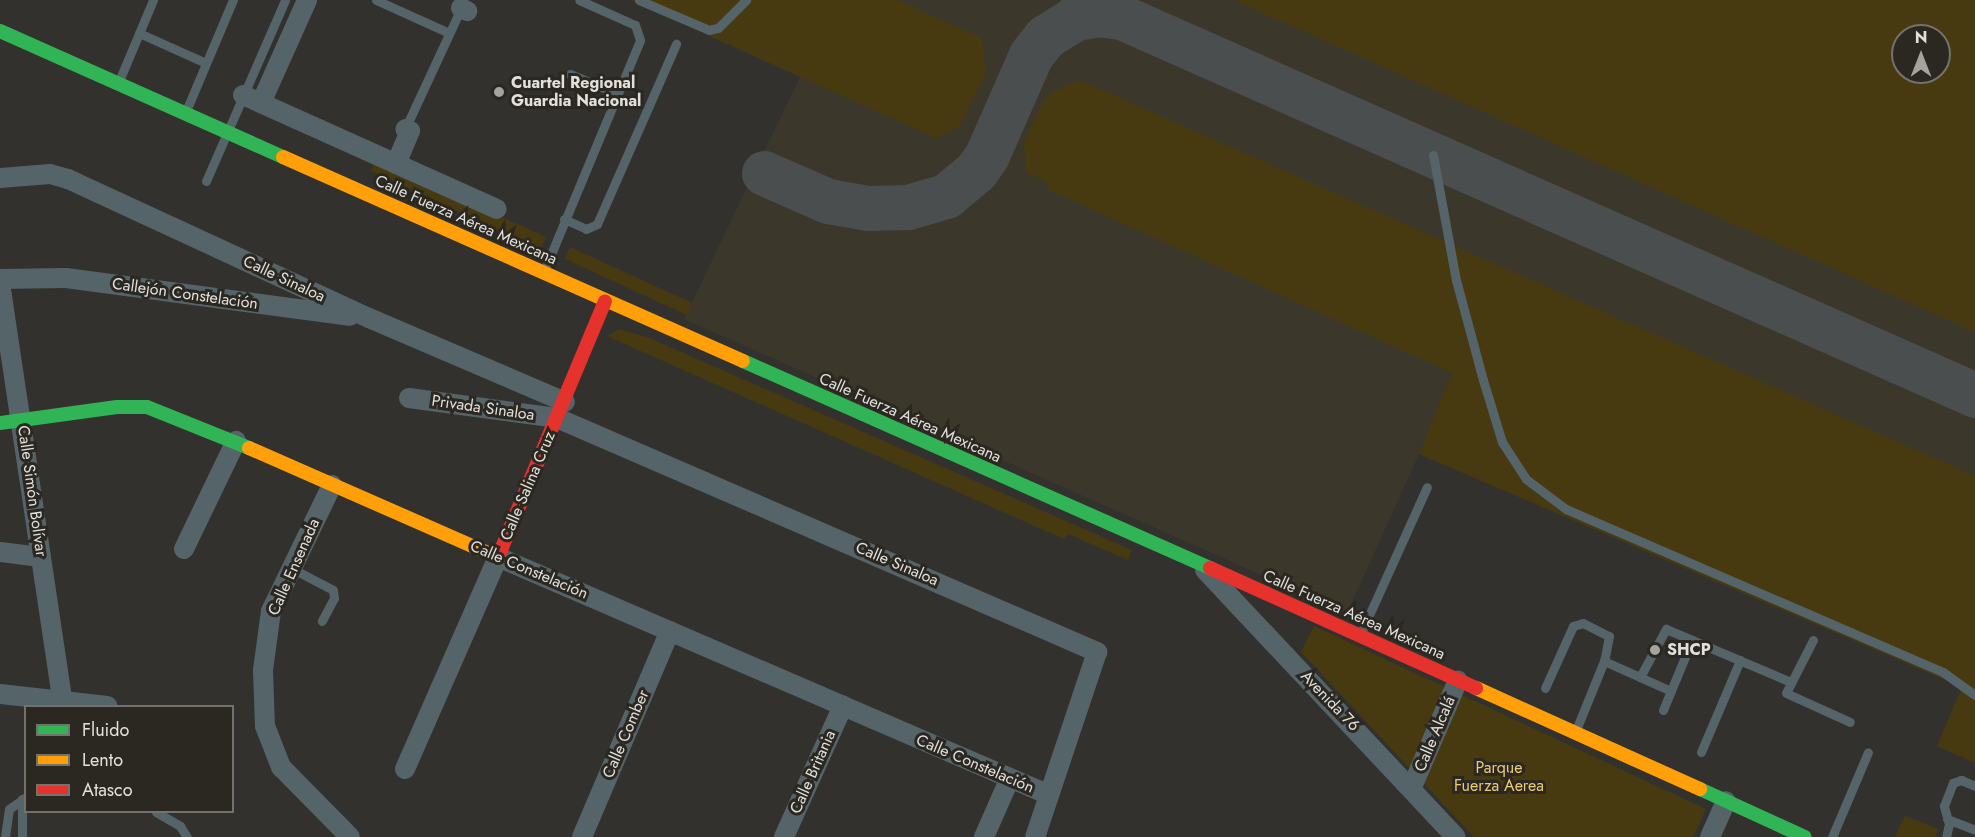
<!DOCTYPE html>
<meta charset="utf-8">
<style>
body{margin:0}
#map{position:relative;width:1975px;height:837px;overflow:hidden;background:#33312d;font-family:Jost,sans-serif}
div>[style]{position:absolute}
[style*='--x']{left:calc(var(--x)*1px);top:calc(var(--y)*1px);width:calc(var(--w)*1px);rotate:calc(var(--a)*1deg)}
.built>*{inset:0;background:#3c372b}
.green>*{inset:0;background:#483a10}
.taxiway>*{height:45px;margin:-22.5px;padding:0 22.5px;transform-origin:22.5px;border-radius:22.5px;background:#4b4e4e}
.lane>*{height:9px;margin:-4.5px;padding:0 4.5px;transform-origin:4.5px;border-radius:4.5px;background:#546469}
.street>*{height:20px;margin:-10px;padding:0 10px;transform-origin:10px;border-radius:10px;background:#546469}
.fast>*{height:14px;margin:-7px;padding:0 7px;transform-origin:7px;border-radius:7px;background:#30b455}
.slow>*{height:14px;margin:-7px;padding:0 7px;transform-origin:7px;border-radius:7px;background:#ff9f0a}
.jam>*{height:14px;margin:-7px;padding:0 7px;transform-origin:7px;border-radius:7px;background:#e5322d}
.dots>*{width:16px;height:16px;translate:-50% -50%;box-sizing:border-box;border:3px solid #2b2821;border-radius:50%}
span{translate:-50% -50%;white-space:nowrap;text-align:center;line-height:1.15;-webkit-text-stroke:6px #2b2821;paint-order:stroke}
.poi-label{font-size:16px;color:#e2e0dc;font-weight:700}
.left{translate:0 -50%;text-align:left}
.street-label{font-size:16px;color:#e2e0dc}
.park-label{font-size:16px;color:#edcb76}
.legend{position:absolute;left:24px;top:705px;width:210px;height:108px;box-sizing:border-box;background:#2b2821;border:2px solid #74726c;margin:0;padding:8px 10px;list-style:none;font-size:18px;color:#e2e0dc}
.legend li{display:flex;align-items:center;gap:12px;height:30px}
.legend b{width:30px;border:2px solid #74726c}
.north{position:absolute;left:1891px;top:24px;width:60px;height:60px;box-sizing:border-box;background:#2b2821;border:2px solid #74726c;border-radius:50%;rotate:0deg;font-size:16px;font-weight:700;line-height:24px;text-align:center;color:#e2e0dc}
.north::after{content:'';display:block;margin:auto;width:21px;height:27px;background:#a5a39f;clip-path:polygon(50% 0,100% 100%,50% 72%,0 100%)}
</style>
<div id="map">
<div class="built">
<div style="clip-path:polygon(evenodd,630px 0,1975px 0,1975px 763px,1937px 746px,1962px 687px,1419px 454px,1347px 613px,684px 319px,800px 77px,630px 0,1903px 36px,1939px 36px,1939px 72px,1903px 72px,1903px 36px)"></div>
</div>
<div class="green">
<div style="clip-path:polygon(630px 0,897px 0,982px 38px,986px 73px,959px 127px,943px 133px,938px 139px)"></div>
<div style="clip-path:polygon(evenodd,1234px 0,1975px 0,1975px 332px,1234px 0,1903px 36px,1939px 36px,1939px 72px,1903px 72px,1903px 36px)"></div>
<div style="clip-path:polygon(1079px 80px,1975px 476px,1975px 763px,1937px 746px,1962px 687px,1419px 454px,1452px 373px,1047px 189px,1047px 182px,1026px 172px,1024px 143px,1042px 104px,1052px 93px)"></div>
<div style="clip-path:polygon(375px 160px,546px 237px,541px 249px,371px 171px)"></div>
<div style="clip-path:polygon(570px 247px,692px 303px,687px 315px,565px 259px)"></div>
<div style="clip-path:polygon(619px 329px,647px 337px,1132px 550px,1128px 560px,1068px 534px,1064px 539px,607px 336px)"></div>
<div style="clip-path:polygon(1314px 626px,1706px 809px,1693px 837px,1474px 837px,1301px 652px)"></div>
<div style="clip-path:polygon(1905px 816px,1938px 829px,1935px 837px,1895px 837px)"></div>
</div>
<div class="taxiway">
<div style="--x:1083;--y:0;--w:976;--a:23.88"></div>
<div style="--x:764;--y:173;--w:70;--a:23.6"></div>
<div style="--x:828;--y:201;--w:41;--a:9.9"></div>
<div style="--x:868;--y:208;--w:40;--a:-1.4"></div>
<div style="--x:908;--y:207;--w:40;--a:-16"></div>
<div style="--x:946;--y:196;--w:39;--a:-40"></div>
<div style="--x:976;--y:171;--w:19;--a:-55"></div>
<div style="--x:987;--y:155;--w:109;--a:-66.3"></div>
<div style="--x:1031;--y:55;--w:23;--a:-52"></div>
<div style="--x:1045;--y:37;--w:36;--a:-32"></div>
<div style="--x:1075;--y:18;--w:24;--a:-9"></div>
<div style="--x:1099;--y:14;--w:21;--a:8"></div>
</div>
<div class="lane">
<div style="--x:376;--y:0;--w:80;--a:24.3"></div>
<div style="--x:639;--y:0;--w:76;--a:23.2"></div>
<div style="--x:709;--y:30;--w:9;--a:-13"></div>
<div style="--x:718;--y:28;--w:40;--a:-45"></div>
<div style="--x:139;--y:33;--w:73;--a:24.1"></div>
<div style="--x:570;--y:74;--w:52;--a:22.6"></div>
<div style="--x:119;--y:81;--w:88;--a:-67.2"></div>
<div style="--x:186;--y:111;--w:121;--a:-67.1"></div>
<div style="--x:405;--y:129;--w:136;--a:-65.1"></div>
<div style="--x:1433;--y:155;--w:127;--a:79.6"></div>
<div style="--x:1456;--y:280;--w:104;--a:74.9"></div>
<div style="--x:1483;--y:380;--w:65;--a:73"></div>
<div style="--x:1502;--y:442;--w:44;--a:57"></div>
<div style="--x:1526;--y:479;--w:50;--a:36.9"></div>
<div style="--x:1566;--y:509;--w:411;--a:23.4"></div>
<div style="--x:1943;--y:672;--w:39;--a:36"></div>
<div style="--x:206;--y:181;--w:197;--a:-66.4"></div>
<div style="--x:564;--y:219;--w:24;--a:24"></div>
<div style="--x:586;--y:229;--w:12;--a:-24"></div>
<div style="--x:597;--y:224;--w:197;--a:-66.3"></div>
<div style="--x:544;--y:271;--w:250;--a:-67.4"></div>
<div style="--x:640;--y:40;--w:16;--a:-108"></div>
<div style="--x:635;--y:25;--w:61;--a:-155.9"></div>
<div style="--x:291;--y:568;--w:47;--a:27.6"></div>
<div style="--x:333;--y:590;--w:8;--a:83"></div>
<div style="--x:334;--y:598;--w:26;--a:118"></div>
<div style="--x:1361;--y:633;--w:160;--a:-65.7"></div>
<div style="--x:1813;--y:640;--w:59;--a:117"></div>
<div style="--x:1786;--y:693;--w:70;--a:24.4"></div>
<div style="--x:1604;--y:661;--w:39;--a:24"></div>
<div style="--x:1545;--y:688;--w:68;--a:-65.7"></div>
<div style="--x:1573;--y:626;--w:10;--a:-17"></div>
<div style="--x:1583;--y:623;--w:29;--a:27"></div>
<div style="--x:1609;--y:636;--w:25;--a:101"></div>
<div style="--x:1604;--y:661;--w:74;--a:112.1"></div>
<div style="--x:1671;--y:691;--w:34;--a:-156"></div>
<div style="--x:1640;--y:677;--w:55;--a:-61.6"></div>
<div style="--x:1666;--y:629;--w:136;--a:23"></div>
<div style="--x:1663;--y:710;--w:76;--a:-67.5"></div>
<div style="--x:1701;--y:752;--w:100;--a:-67"></div>
<div style="--x:156;--y:812;--w:28;--a:30"></div>
<div style="--x:180;--y:826;--w:13;--a:58"></div>
<div style="--x:1947;--y:819;--w:30;--a:21"></div>
<div style="--x:5;--y:837;--w:28;--a:-82"></div>
<div style="--x:9;--y:809;--w:21;--a:-35"></div>
<div style="--x:22;--y:837;--w:38;--a:-90"></div>
<div style="--x:1832;--y:837;--w:92;--a:-67"></div>
<div style="--x:1946;--y:837;--w:13;--a:-77"></div>
<div style="--x:1949;--y:824;--w:19;--a:-106"></div>
<div style="--x:1944;--y:806;--w:25;--a:-69"></div>
<div style="--x:1953;--y:783;--w:9;--a:-21"></div>
<div style="--x:1961;--y:780;--w:15;--a:23"></div>
</div>
<div class="street">
<div style="--x:461;--y:8;--w:7;--a:27"></div>
<div style="--x:243;--y:95;--w:278;--a:24.2"></div>
<div style="--x:261;--y:103;--w:113;--a:-65.9"></div>
<div style="--x:396;--y:164;--w:36;--a:-67"></div>
<div style="--x:410;--y:131;--w:5;--a:-158"></div>
<div style="--x:0;--y:178;--w:50;--a:-4.6"></div>
<div style="--x:50;--y:174;--w:19;--a:16"></div>
<div style="--x:68;--y:179;--w:332;--a:24.8"></div>
<div style="--x:369;--y:318;--w:213;--a:23.2"></div>
<div style="--x:0;--y:279;--w:66;--a:-0.9"></div>
<div style="--x:66;--y:278;--w:286;--a:7.6"></div>
<div style="--x:0;--y:283;--w:422;--a:81.5"></div>
<div style="--x:409;--y:398;--w:149;--a:7.7"></div>
<div style="--x:557;--y:418;--w:589;--a:23.43"></div>
<div style="--x:1097;--y:652;--w:195;--a:108.5"></div>
<div style="--x:332;--y:485;--w:140;--a:115.8"></div>
<div style="--x:271;--y:611;--w:60;--a:97.7"></div>
<div style="--x:263;--y:670;--w:56;--a:88"></div>
<div style="--x:265;--y:726;--w:44;--a:68.7"></div>
<div style="--x:281;--y:767;--w:98;--a:45.4"></div>
<div style="--x:184;--y:549;--w:120;--a:-64.3"></div>
<div style="--x:0;--y:552;--w:41;--a:7"></div>
<div style="--x:1205;--y:570;--w:366;--a:46.8"></div>
<div style="--x:0;--y:694;--w:108;--a:6.4"></div>
<div style="--x:405;--y:769;--w:232;--a:-66.3"></div>
<div style="--x:498;--y:557;--w:598;--a:23.35"></div>
<div style="--x:1412;--y:787;--w:116;--a:-66.7"></div>
<div style="--x:582;--y:837;--w:224;--a:-66.9"></div>
<div style="--x:784;--y:837;--w:144;--a:-65.8"></div>
<div style="--x:984;--y:837;--w:62;--a:-66.3"></div>
<div style="--x:1710;--y:837;--w:39;--a:-66"></div>
</div>
<div class="fast">
<div style="--x:0;--y:31;--w:310;--a:24"></div>
<div style="--x:743;--y:361;--w:511;--a:23.91"></div>
<div style="--x:0;--y:423;--w:118;--a:-7.8"></div>
<div style="--x:117;--y:407;--w:30;--a:0"></div>
<div style="--x:147;--y:407;--w:110;--a:21.9"></div>
<div style="--x:1700;--y:789;--w:115;--a:24.6"></div>
</div>
<div class="slow">
<div style="--x:283;--y:157;--w:503;--a:23.92"></div>
<div style="--x:249;--y:448;--w:264;--a:23.7"></div>
<div style="--x:1476;--y:688;--w:246;--a:24.3"></div>
</div>
<div class="jam">
<div style="--x:491;--y:554;--w:8;--a:23"></div>
<div style="--x:498;--y:557;--w:277;--a:-67.3"></div>
<div style="--x:1210;--y:568;--w:292;--a:24.3"></div>
</div>
<div class="dots">
<div style="left:499px;top:92px;background:#a5a39f"></div>
<div style="left:1655px;top:650px;background:#a5a39f"></div>
</div>
<div class="poi-label">
<span class="left" style="left:511px;top:92px">Cuartel Regional<br>Guardia Nacional</span>
<span class="left" style="left:1667px;top:650px">SHCP</span>
</div>
<div class="street-label">
<span style="left:466px;top:220px;rotate:24deg">Calle Fuerza Aérea Mexicana</span>
<span style="left:284px;top:279px;rotate:25deg">Calle Sinaloa</span>
<span style="left:185px;top:294px;rotate:8deg">Callejón Constelación</span>
<span style="left:483px;top:408px;rotate:8deg">Privada Sinaloa</span>
<span style="left:910px;top:418px;rotate:24deg">Calle Fuerza Aérea Mexicana</span>
<span style="left:528px;top:486px;rotate:-67deg">Calle Salina Cruz</span>
<span style="left:32px;top:491px;rotate:82deg">Calle Simón Bolívar</span>
<span style="left:897px;top:564px;rotate:23deg">Calle Sinaloa</span>
<span style="left:294px;top:567px;rotate:-66deg">Calle Ensenada</span>
<span style="left:529px;top:570px;rotate:23deg">Calle Constelación</span>
<span style="left:1354px;top:615px;rotate:24deg">Calle Fuerza Aérea Mexicana</span>
<span style="left:1330px;top:701px;rotate:46deg">Avenida 76</span>
<span style="left:626px;top:734px;rotate:-67deg">Calle Comber</span>
<span style="left:1435px;top:734px;rotate:-67deg">Calle Alcalá</span>
<span style="left:975px;top:764px;rotate:23deg">Calle Constelación</span>
<span style="left:813px;top:772px;rotate:-66deg">Calle Britania</span>
</div>
<div class="park-label">
<span style="left:1499px;top:777px">Parque<br>Fuerza Aerea</span>
</div>
<ul class="legend">
<li><b style="height:8px;background:#30b455"></b>Fluido</li>
<li><b style="height:8px;background:#ff9f0a"></b>Lento</li>
<li><b style="height:8px;background:#e5322d"></b>Atasco</li>
</ul>
<div class="north">N</div>
</div>
